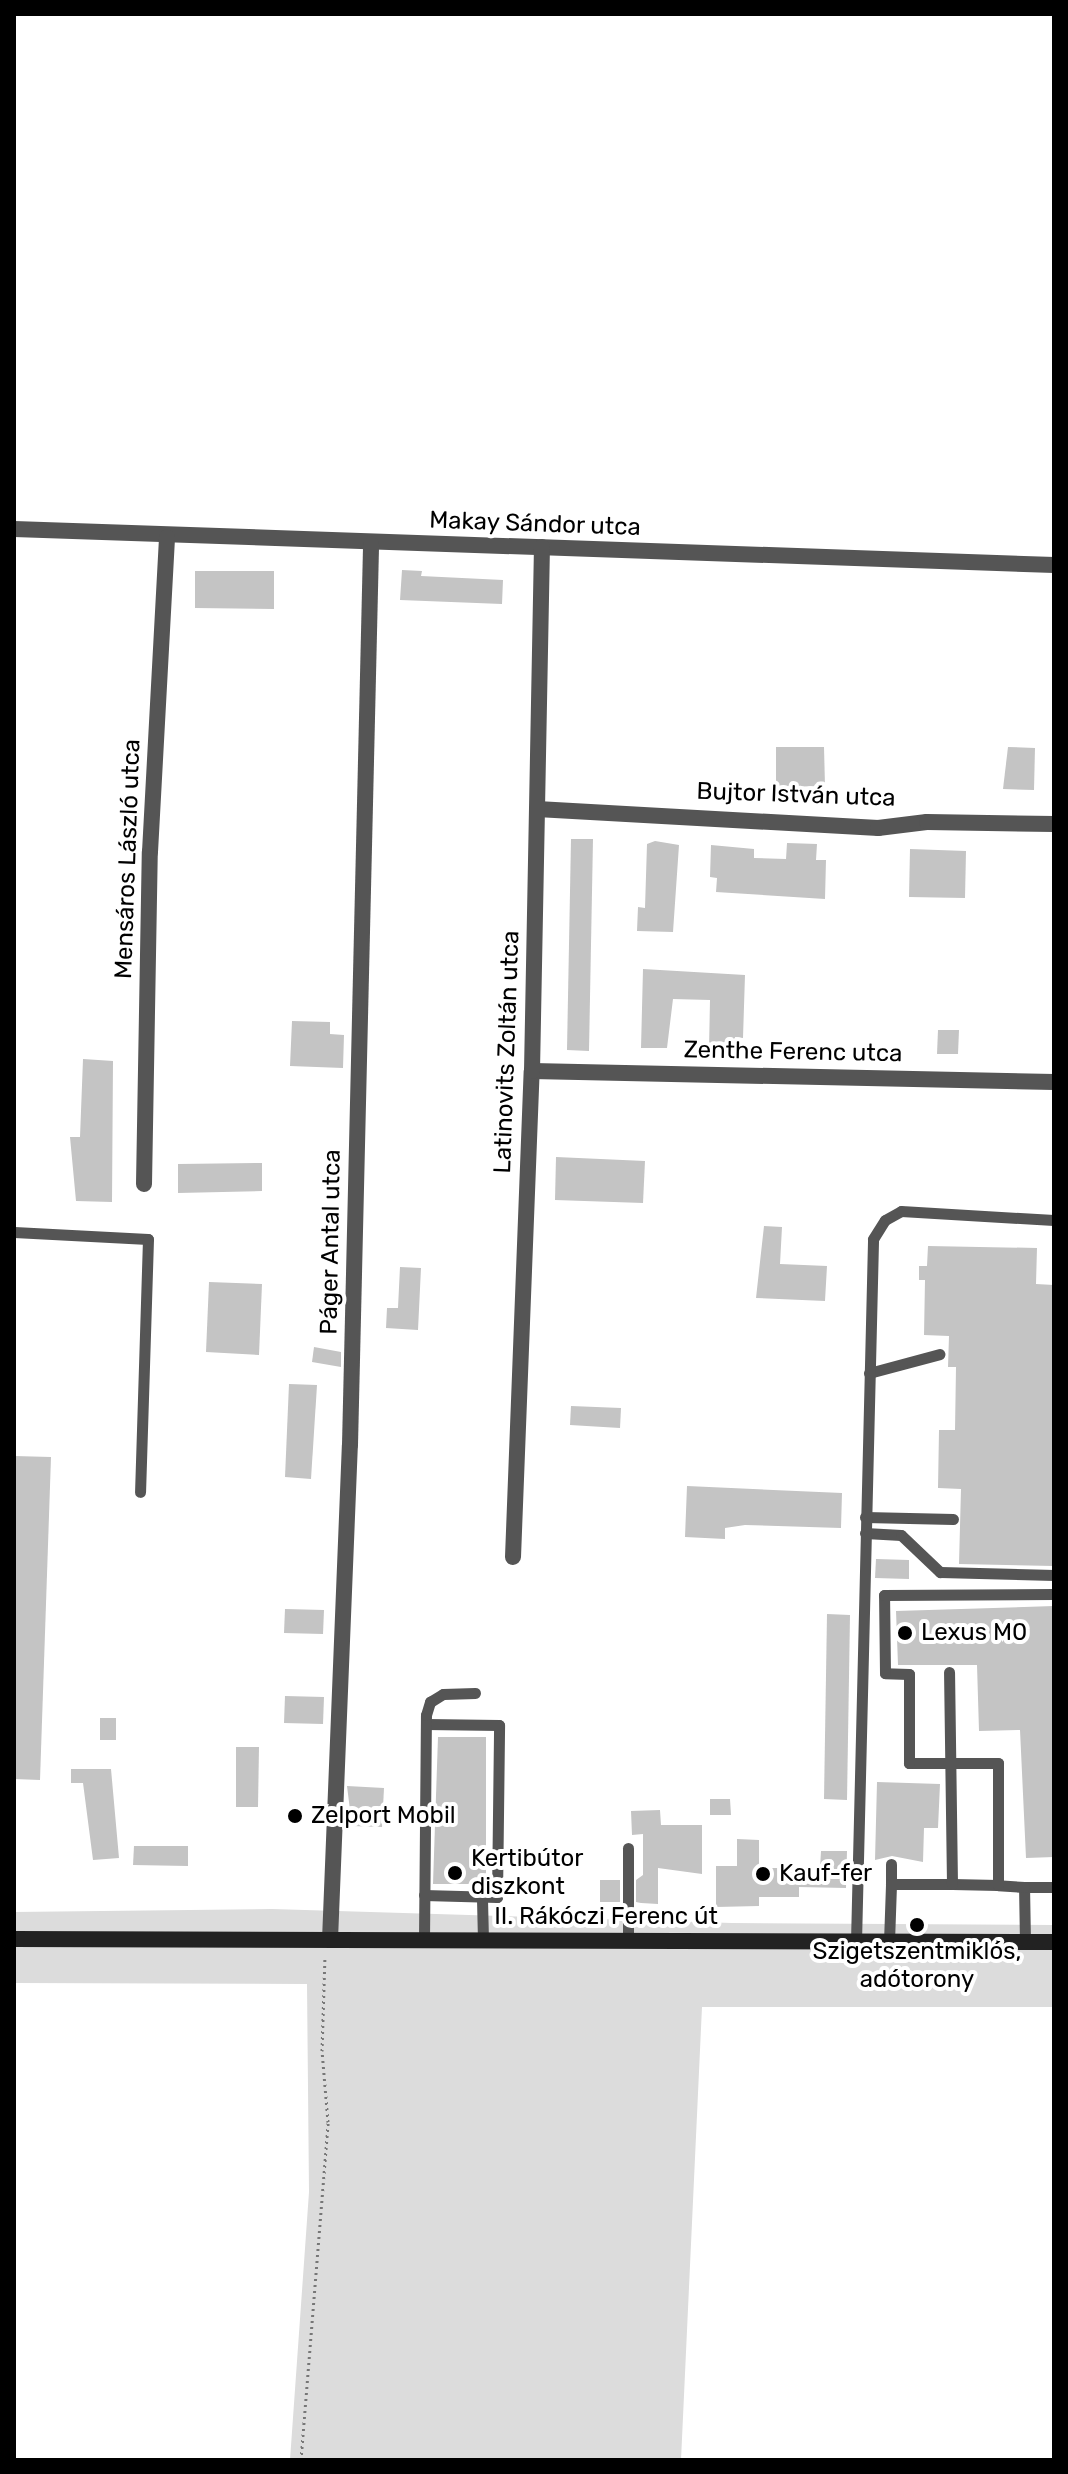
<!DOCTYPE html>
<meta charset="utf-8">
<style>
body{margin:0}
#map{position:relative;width:1068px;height:2474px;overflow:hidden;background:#fff;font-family:Rubik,sans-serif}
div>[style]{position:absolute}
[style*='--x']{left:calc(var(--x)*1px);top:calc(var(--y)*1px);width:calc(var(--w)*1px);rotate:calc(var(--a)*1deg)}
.green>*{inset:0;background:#dcdcdc}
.building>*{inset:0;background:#c4c4c4}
.path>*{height:3px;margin-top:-1.5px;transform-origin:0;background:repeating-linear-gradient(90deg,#777 0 2px,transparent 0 6px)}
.lane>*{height:11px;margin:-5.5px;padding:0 5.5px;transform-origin:5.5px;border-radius:5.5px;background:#555}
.street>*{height:16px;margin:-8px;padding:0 8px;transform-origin:8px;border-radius:8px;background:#555}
.secondary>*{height:16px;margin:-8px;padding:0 8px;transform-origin:8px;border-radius:8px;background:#222}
.dots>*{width:22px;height:22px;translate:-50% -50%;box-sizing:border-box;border:4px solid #fff;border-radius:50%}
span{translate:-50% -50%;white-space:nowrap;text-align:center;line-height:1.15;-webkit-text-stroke:8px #fff;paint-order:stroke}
.street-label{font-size:24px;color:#000}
.poi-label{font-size:24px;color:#000}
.left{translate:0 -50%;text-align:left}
.frame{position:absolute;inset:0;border:16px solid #000;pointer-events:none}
</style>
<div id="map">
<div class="green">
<div style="clip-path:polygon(272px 1909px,732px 1923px,1054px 1925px,1054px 2007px,702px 2007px,681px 2460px,290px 2460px,309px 2192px,307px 1984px,14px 1983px,14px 1912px)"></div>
</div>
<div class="building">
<div style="clip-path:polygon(402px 570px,422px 571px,421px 576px,503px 580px,502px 604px,400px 600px)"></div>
<div style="clip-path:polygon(195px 571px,274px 571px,274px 609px,195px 608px)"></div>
<div style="clip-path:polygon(776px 747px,824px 747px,825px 786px,776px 787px)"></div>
<div style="clip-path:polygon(1008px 747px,1035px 748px,1034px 790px,1003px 789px)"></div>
<div style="clip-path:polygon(571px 839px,593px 839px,589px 1051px,567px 1050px)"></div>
<div style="clip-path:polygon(655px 841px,679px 845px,673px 932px,637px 931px,638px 907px,645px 908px,647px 844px)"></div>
<div style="clip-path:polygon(787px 843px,817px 844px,816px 860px,826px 860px,825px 899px,716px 892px,717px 878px,710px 877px,711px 845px,754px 849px,754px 858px,786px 859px)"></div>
<div style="clip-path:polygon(910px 849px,966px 851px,965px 898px,909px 897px)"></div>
<div style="clip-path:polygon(643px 969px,745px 975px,743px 1038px,735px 1037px,735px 1051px,709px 1050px,710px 1000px,673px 999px,667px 1048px,641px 1048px)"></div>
<div style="clip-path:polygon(292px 1021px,330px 1022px,330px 1034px,344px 1035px,343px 1068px,290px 1066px)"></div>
<div style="clip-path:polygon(938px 1030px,959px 1030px,958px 1054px,937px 1054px)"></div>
<div style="clip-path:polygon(83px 1059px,113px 1061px,112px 1202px,76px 1201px,70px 1137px,80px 1137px)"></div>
<div style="clip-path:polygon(556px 1157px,645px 1161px,643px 1203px,555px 1200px)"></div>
<div style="clip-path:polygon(262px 1163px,262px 1191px,178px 1193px,178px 1164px)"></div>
<div style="clip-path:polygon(764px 1226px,782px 1227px,780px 1264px,827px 1266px,825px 1301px,756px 1298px)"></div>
<div style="clip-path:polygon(928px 1246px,1037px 1248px,1036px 1284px,1054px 1285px,1054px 1566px,959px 1564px,961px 1489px,938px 1488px,939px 1430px,955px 1430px,956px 1367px,948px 1367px,949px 1336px,924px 1335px,925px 1280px,919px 1280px,919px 1266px,927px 1266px)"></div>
<div style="clip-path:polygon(400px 1267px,421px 1268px,418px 1330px,386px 1328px,387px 1308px,398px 1308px)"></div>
<div style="clip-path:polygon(209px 1282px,262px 1284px,259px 1355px,206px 1352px)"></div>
<div style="clip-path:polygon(314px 1347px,341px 1352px,341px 1367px,312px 1362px)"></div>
<div style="clip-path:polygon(289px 1384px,317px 1385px,311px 1479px,285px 1477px)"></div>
<div style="clip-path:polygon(571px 1406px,621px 1408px,620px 1428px,570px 1425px)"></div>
<div style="clip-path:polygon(14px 1456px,51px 1457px,40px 1780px,14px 1779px)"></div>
<div style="clip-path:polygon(687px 1486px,842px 1493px,841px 1528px,745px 1525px,725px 1528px,725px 1539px,685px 1537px)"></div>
<div style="clip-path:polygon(876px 1559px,909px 1560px,909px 1579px,875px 1578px)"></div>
<div style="clip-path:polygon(1054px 1606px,1054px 1857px,1026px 1858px,1020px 1730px,979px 1731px,977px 1665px,898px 1665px,896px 1611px)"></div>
<div style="clip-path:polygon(285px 1609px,324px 1610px,323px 1634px,284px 1633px)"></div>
<div style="clip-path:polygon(827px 1614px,850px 1615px,847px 1800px,824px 1799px)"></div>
<div style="clip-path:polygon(285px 1696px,324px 1697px,323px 1724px,284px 1723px)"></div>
<div style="clip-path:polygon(100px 1718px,116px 1718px,116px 1740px,100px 1740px)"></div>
<div style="clip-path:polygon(438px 1737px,486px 1737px,486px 1884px,433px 1884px)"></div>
<div style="clip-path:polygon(236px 1747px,259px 1747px,258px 1807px,236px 1807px)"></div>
<div style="clip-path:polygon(71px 1769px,111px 1769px,119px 1858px,93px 1860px,83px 1783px,71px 1783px)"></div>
<div style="clip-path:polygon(877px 1782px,940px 1784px,938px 1828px,924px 1828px,923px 1862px,892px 1856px,875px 1860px)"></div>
<div style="clip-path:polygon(347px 1786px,384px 1788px,382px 1827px,352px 1826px)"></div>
<div style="clip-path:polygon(710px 1799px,730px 1799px,731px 1815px,710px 1815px)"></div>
<div style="clip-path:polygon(660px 1810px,661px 1825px,702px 1825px,702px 1874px,658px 1868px,658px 1904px,641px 1903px,636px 1902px,636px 1880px,643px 1875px,643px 1834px,632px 1835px,631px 1811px)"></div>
<div style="clip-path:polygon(737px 1839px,759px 1840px,759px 1868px,820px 1868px,821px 1851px,847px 1851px,846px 1888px,799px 1887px,799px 1897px,759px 1897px,759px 1906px,716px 1907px,716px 1866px,737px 1866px)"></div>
<div style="clip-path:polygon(134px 1846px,188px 1846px,188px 1866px,133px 1865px)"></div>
<div style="clip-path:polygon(600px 1880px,620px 1880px,620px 1902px,600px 1902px)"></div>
</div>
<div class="path">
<div style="--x:301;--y:2460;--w:339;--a:-85.4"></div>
<div style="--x:328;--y:2122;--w:71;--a:-94.8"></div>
<div style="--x:322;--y:2051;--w:95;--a:-88.2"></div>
</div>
<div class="lane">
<div style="--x:14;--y:1232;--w:134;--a:3"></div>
<div style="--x:148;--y:1239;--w:253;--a:91.8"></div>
<div style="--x:869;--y:1373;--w:73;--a:-15"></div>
<div style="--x:865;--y:1517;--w:88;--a:1.3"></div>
<div style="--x:865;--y:1533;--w:36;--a:3"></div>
<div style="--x:901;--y:1535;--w:54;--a:43.5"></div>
<div style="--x:940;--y:1572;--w:114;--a:1.5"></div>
<div style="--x:628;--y:1848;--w:92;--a:90"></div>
<div style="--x:891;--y:1884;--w:20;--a:-90"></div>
<div style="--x:952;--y:1884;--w:46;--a:1.2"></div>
<div style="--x:1024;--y:1887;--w:30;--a:0"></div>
<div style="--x:424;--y:1895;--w:73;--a:1.6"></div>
<div style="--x:497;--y:1897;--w:172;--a:-89.3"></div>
<div style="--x:499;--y:1725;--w:73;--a:-179.2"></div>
<div style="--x:482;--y:1899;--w:42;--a:88.6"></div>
<div style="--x:424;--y:1940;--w:225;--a:-89.5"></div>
<div style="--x:426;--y:1715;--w:14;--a:-73"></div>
<div style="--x:430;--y:1702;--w:15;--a:-32"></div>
<div style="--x:443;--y:1694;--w:32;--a:-2"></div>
<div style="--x:856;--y:1942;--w:703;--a:-88.61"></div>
<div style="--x:873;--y:1239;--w:22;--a:-58"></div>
<div style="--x:885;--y:1220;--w:18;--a:-29"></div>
<div style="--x:901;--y:1211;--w:153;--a:3.4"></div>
<div style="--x:889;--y:1942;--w:58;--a:-88"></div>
<div style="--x:891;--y:1884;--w:61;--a:0"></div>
<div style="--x:952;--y:1884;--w:212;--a:-90.8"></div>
<div style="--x:1025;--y:1942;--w:55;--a:-91"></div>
<div style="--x:1024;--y:1887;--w:26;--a:-176"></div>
<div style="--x:998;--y:1885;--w:122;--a:-90"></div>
<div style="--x:998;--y:1763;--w:89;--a:180"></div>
<div style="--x:909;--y:1763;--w:89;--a:-90"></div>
<div style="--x:909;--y:1674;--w:24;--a:-178"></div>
<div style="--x:885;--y:1673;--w:78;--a:-90.7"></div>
<div style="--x:884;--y:1595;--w:170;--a:-0.3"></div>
</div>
<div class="street">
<div style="--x:14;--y:529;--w:1041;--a:1.98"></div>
<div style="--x:537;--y:809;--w:342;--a:3.2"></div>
<div style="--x:878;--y:828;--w:49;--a:-7"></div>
<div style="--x:927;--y:822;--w:127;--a:0.9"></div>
<div style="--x:532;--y:1071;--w:522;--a:1.21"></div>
<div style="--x:144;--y:1184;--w:332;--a:-89"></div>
<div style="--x:150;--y:852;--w:315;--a:-86.9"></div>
<div style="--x:513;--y:1557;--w:486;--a:-87.8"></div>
<div style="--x:532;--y:1071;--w:524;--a:-88.91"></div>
<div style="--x:330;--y:1940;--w:495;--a:-87.7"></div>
<div style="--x:350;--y:1445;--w:901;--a:-88.66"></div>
</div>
<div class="secondary">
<div style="--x:14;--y:1939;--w:1040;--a:0.17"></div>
</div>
<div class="dots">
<div style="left:905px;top:1633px;background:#000"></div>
<div style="left:295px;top:1816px;background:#000"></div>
<div style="left:455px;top:1873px;background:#000"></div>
<div style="left:763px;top:1874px;background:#000"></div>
<div style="left:917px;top:1925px;background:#000"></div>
</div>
<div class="street-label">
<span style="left:535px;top:524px;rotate:2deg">Makay Sándor utca</span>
<span style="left:796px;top:795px;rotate:2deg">Bujtor István utca</span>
<span style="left:128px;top:859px;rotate:-88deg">Mensáros László utca</span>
<span style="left:507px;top:1052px;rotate:-88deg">Latinovits Zoltán utca</span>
<span style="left:793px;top:1052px;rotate:1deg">Zenthe Ferenc utca</span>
<span style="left:331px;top:1242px;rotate:-89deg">Páger Antal utca</span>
<span style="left:606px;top:1917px">II. Rákóczi Ferenc út</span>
</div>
<div class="poi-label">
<span class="left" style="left:921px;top:1633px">Lexus M0</span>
<span class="left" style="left:311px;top:1816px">Zelport Mobil</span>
<span class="left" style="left:471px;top:1873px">Kertibútor<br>diszkont</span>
<span class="left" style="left:779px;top:1874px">Kauf-fer</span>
<span style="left:917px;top:1966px">Szigetszentmiklós,<br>adótorony</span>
</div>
<div class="frame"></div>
</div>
